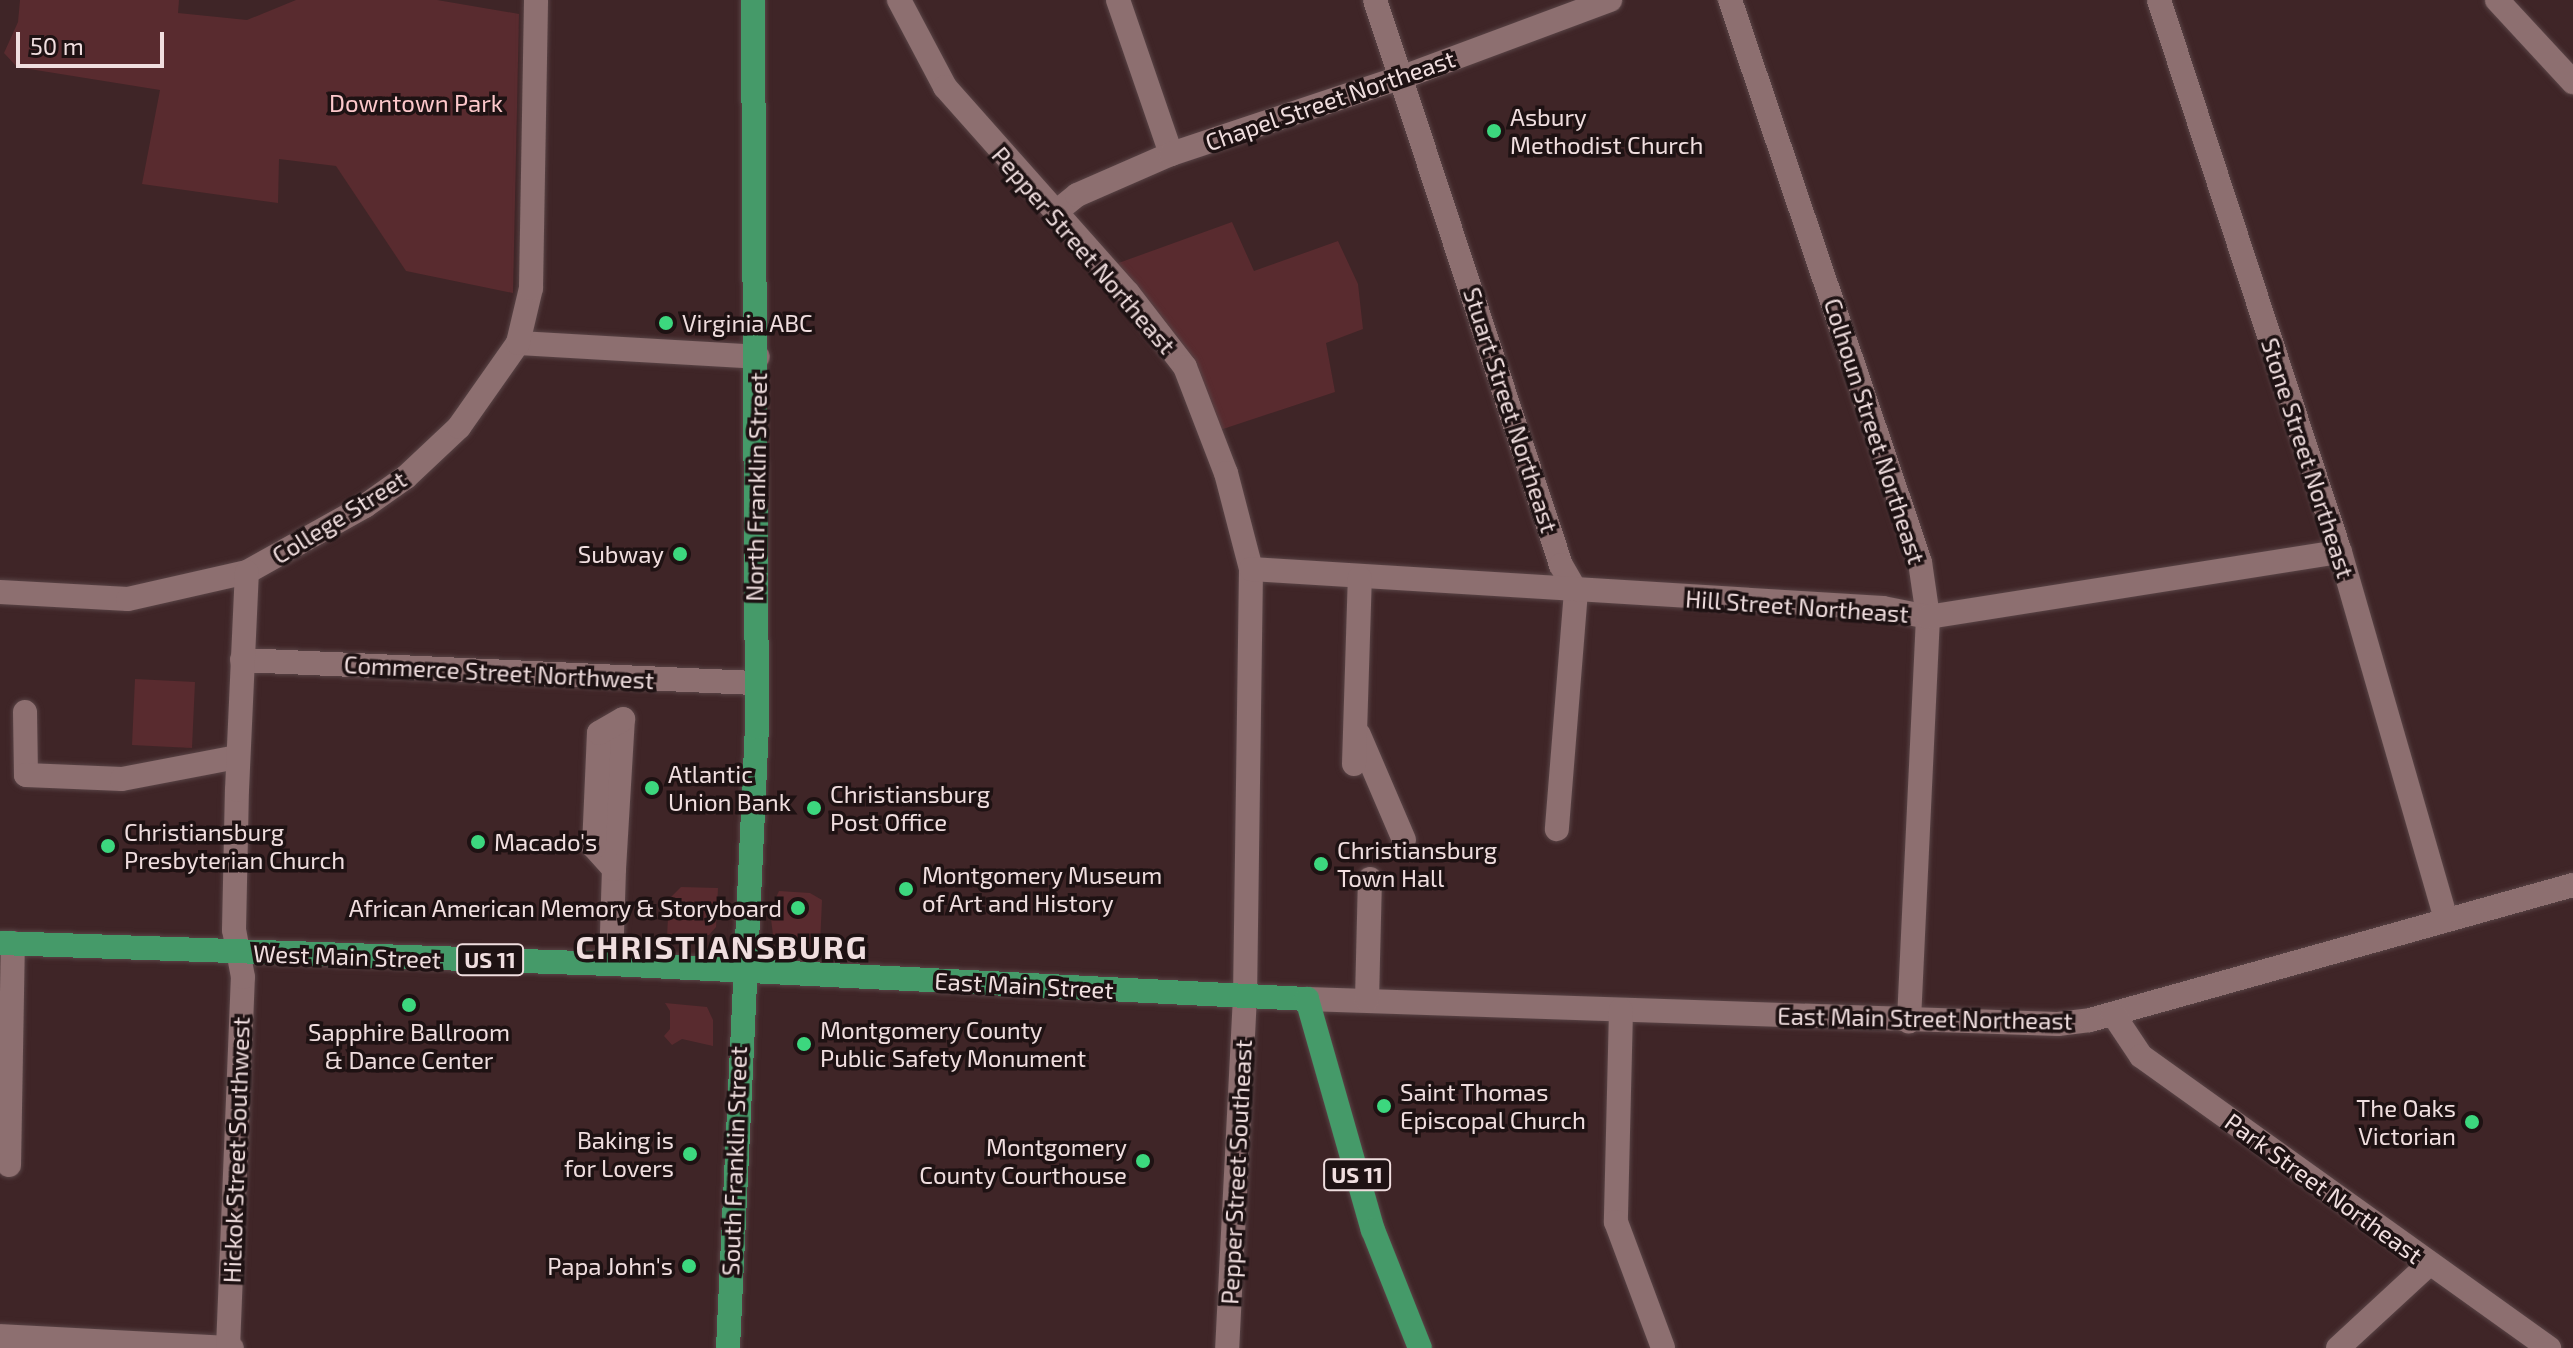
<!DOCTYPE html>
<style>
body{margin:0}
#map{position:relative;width:2573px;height:1348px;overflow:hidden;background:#3f2527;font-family:"Exo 2",sans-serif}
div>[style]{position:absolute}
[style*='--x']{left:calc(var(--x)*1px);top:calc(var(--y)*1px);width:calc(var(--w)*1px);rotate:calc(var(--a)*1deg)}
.green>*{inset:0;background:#592b2f}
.roads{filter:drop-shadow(0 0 2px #594446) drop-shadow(0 0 2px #594446)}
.minor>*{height:24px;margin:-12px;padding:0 12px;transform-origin:12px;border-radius:12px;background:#8d6f70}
.major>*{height:24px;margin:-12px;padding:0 12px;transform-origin:12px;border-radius:12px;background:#459a69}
.dots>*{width:22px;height:22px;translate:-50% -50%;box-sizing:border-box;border:4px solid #1e1213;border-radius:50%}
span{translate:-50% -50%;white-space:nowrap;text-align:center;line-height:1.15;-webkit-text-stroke:7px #1e1213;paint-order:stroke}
.shield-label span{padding:2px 6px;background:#1e1213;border:2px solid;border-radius:6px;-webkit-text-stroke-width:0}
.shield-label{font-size:22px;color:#f0dedf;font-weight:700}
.street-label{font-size:24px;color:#f0dedf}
.park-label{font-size:24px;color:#fdc8cb}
.poi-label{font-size:24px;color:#f0dedf}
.left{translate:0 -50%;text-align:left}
.right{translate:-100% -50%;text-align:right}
.district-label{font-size:32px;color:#f0dedf;font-weight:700;letter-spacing:2px}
.scale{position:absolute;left:16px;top:32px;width:148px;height:36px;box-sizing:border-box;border:4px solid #f0dedf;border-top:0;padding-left:10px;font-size:24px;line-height:28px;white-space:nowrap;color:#f0dedf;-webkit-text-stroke:6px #1e1213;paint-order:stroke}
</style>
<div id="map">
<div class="green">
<div style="clip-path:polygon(20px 0,179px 0,178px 13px,247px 20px,296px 0,437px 0,519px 14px,513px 293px,406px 271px,336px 166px,279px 159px,278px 203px,142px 184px,160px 90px,17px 67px,4px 53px,18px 22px)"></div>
<div style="clip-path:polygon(1232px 222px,1254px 271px,1338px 241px,1358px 284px,1363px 329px,1326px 343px,1335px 392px,1220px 430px,1113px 265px)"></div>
<div style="clip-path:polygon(135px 679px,195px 682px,192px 748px,132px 745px)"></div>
<div style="clip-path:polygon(681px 887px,718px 888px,716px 927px,709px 935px,667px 937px,669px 899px)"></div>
<div style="clip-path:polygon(779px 891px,810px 893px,822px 900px,820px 946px,774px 944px,770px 910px)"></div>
<div style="clip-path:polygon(665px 1003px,707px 1007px,713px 1020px,713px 1046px,682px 1039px,672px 1045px,664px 1036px,670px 1029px,670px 1011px)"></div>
</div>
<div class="roads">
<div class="minor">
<div style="--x:899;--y:0;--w:98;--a:62.1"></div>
<div style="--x:945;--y:87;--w:276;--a:48.4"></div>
<div style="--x:1128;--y:293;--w:93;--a:52.4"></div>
<div style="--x:1185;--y:367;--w:114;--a:68.9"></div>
<div style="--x:1226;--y:473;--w:99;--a:75.4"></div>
<div style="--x:1251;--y:569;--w:427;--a:90.8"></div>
<div style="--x:1245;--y:996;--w:352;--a:92.9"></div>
<div style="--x:1118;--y:0;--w:163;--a:71"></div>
<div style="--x:1375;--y:0;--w:595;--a:71.78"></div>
<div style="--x:1561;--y:565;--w:30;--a:60"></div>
<div style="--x:1576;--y:591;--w:239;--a:94.6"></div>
<div style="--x:1730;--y:0;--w:593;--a:71.32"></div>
<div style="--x:1920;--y:562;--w:56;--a:81.7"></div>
<div style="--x:1928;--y:617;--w:405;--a:92.7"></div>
<div style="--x:2159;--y:0;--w:581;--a:71.85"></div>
<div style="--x:2340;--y:552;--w:383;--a:73.9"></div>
<div style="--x:2497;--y:0;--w:112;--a:47.2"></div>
<div style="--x:1056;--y:212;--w:27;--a:-39"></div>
<div style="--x:1077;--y:195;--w:103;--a:-23.6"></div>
<div style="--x:1171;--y:154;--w:244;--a:-18.4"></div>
<div style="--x:1403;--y:77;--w:221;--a:-20.4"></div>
<div style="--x:518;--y:343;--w:240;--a:3.3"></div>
<div style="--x:1251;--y:569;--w:633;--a:3.53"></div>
<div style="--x:1883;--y:608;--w:46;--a:11.3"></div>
<div style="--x:1928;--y:617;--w:417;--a:-9"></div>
<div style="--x:0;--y:592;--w:128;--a:3.1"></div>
<div style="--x:128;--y:599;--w:122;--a:-12.8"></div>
<div style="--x:247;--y:572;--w:135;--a:-29.2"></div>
<div style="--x:365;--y:506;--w:50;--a:-35.3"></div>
<div style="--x:406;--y:477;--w:73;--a:-43.3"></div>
<div style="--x:459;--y:427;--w:103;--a:-54.9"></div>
<div style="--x:518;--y:343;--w:57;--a:-76.7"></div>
<div style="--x:531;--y:288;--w:288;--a:-89"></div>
<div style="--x:242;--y:660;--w:514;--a:2.57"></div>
<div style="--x:25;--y:712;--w:63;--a:89.1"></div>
<div style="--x:26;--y:775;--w:96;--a:2.4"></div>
<div style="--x:122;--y:779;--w:117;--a:-10.8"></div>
<div style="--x:1359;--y:735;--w:114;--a:66.8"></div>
<div style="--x:1354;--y:764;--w:186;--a:-88.2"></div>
<div style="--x:614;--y:869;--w:150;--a:-86.6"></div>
<div style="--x:611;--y:964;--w:95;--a:-88.2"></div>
<div style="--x:614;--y:869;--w:30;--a:-132"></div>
<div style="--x:594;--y:847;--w:114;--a:-87.5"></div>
<div style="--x:599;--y:733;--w:28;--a:-30"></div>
<div style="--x:1307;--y:999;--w:751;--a:1.91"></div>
<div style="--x:2058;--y:1024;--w:32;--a:-7"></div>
<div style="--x:2090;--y:1020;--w:502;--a:-15.62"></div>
<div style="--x:1367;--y:1000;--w:121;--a:-88.6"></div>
<div style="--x:1621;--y:1010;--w:212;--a:91.4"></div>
<div style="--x:1616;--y:1222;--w:134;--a:69.5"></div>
<div style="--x:2113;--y:1014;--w:50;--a:56.3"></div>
<div style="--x:2141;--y:1056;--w:502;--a:35.59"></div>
<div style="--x:9;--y:1165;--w:222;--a:-89"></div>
<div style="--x:0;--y:1336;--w:232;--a:3"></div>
<div style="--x:228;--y:1348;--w:371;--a:-87.7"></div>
<div style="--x:243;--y:977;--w:48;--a:-100.8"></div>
<div style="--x:234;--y:930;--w:140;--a:-88.8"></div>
<div style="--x:237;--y:790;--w:218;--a:-87.4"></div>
<div style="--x:2338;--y:1348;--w:124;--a:-42.7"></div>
</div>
<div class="major">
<div style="--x:0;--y:943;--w:611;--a:1.97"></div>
<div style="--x:611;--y:964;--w:697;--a:2.88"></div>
<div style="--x:1307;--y:999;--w:240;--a:74.1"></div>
<div style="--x:1373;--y:1230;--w:127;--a:68.3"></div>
<div style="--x:728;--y:1348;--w:622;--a:-87.33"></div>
<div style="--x:757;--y:727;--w:727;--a:-90.32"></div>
</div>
</div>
<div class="dots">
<div style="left:1494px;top:131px;background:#3cd77e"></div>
<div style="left:666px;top:323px;background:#3cd77e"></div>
<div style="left:680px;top:554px;background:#3cd77e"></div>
<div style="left:652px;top:788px;background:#3cd77e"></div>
<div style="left:814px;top:808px;background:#3cd77e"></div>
<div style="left:478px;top:842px;background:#3cd77e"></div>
<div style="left:108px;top:846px;background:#3cd77e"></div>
<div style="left:1321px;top:864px;background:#3cd77e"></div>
<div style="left:906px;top:889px;background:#3cd77e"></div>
<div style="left:798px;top:908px;background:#3cd77e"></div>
<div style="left:409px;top:1005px;background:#3cd77e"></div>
<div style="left:804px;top:1044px;background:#3cd77e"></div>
<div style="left:1384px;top:1106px;background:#3cd77e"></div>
<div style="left:2472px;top:1122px;background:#3cd77e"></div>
<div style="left:690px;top:1154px;background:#3cd77e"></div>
<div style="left:1143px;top:1161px;background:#3cd77e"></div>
<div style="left:689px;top:1266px;background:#3cd77e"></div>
</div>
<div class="shield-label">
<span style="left:490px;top:960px">US 11</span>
<span style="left:1357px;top:1175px">US 11</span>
</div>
<div class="street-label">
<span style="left:1330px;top:100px;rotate:-19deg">Chapel Street Northeast</span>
<span style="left:1084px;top:250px;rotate:49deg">Pepper Street Northeast</span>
<span style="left:1511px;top:410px;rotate:72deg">Stuart Street Northeast</span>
<span style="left:1875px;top:431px;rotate:72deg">Colhoun Street Northeast</span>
<span style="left:2308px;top:458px;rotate:72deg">Stone Street Northeast</span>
<span style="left:756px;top:487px;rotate:-89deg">North Franklin Street</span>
<span style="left:339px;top:517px;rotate:-32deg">College Street</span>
<span style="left:1797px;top:606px;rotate:4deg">Hill Street Northeast</span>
<span style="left:499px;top:672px;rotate:3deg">Commerce Street Northwest</span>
<span style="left:347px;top:956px;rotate:2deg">West Main Street</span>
<span style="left:1024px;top:985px;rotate:3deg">East Main Street</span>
<span style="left:1925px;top:1018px;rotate:1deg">East Main Street Northeast</span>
<span style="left:236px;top:1150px;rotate:-88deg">Hickok Street Southwest</span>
<span style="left:734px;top:1161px;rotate:-88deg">South Franklin Street</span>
<span style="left:1236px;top:1172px;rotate:-87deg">Pepper Street Southeast</span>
<span style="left:2324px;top:1188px;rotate:36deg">Park Street Northeast</span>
</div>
<div class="park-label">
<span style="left:416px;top:103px">Downtown Park</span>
</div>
<div class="poi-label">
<span class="left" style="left:1510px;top:131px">Asbury<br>Methodist Church</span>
<span class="left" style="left:682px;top:323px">Virginia ABC</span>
<span class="right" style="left:664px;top:554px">Subway</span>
<span class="left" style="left:668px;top:788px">Atlantic<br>Union Bank</span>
<span class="left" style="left:830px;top:808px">Christiansburg<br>Post Office</span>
<span class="left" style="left:124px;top:846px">Christiansburg<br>Presbyterian Church</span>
<span class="left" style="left:494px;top:842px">Macado's</span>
<span class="left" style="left:1337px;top:864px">Christiansburg<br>Town Hall</span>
<span class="left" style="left:922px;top:889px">Montgomery Museum<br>of Art and History</span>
<span class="right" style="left:782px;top:908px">African American Memory &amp; Storyboard</span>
<span class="left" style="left:820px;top:1044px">Montgomery County<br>Public Safety Monument</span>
<span style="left:409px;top:1046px">Sapphire Ballroom<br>&amp; Dance Center</span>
<span class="left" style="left:1400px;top:1106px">Saint Thomas<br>Episcopal Church</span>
<span class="right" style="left:2456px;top:1122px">The Oaks<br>Victorian</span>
<span class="right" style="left:674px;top:1154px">Baking is<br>for Lovers</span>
<span class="right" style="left:1127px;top:1161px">Montgomery<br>County Courthouse</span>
<span class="right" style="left:673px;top:1266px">Papa John's</span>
</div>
<div class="district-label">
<span style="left:722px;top:946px">CHRISTIANSBURG</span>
</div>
<div class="scale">50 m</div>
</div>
